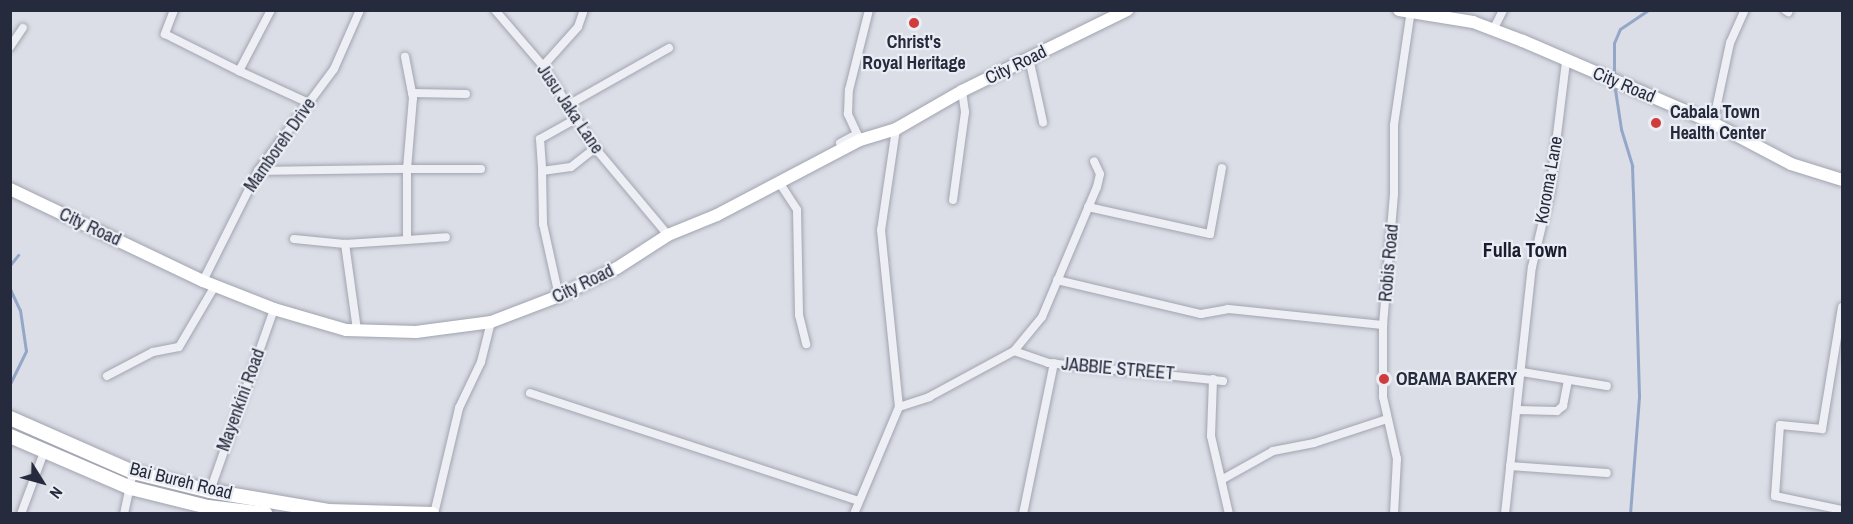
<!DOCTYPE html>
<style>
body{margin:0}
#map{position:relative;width:1853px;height:524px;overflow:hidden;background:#dbdee6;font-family:"Archivo Narrow",sans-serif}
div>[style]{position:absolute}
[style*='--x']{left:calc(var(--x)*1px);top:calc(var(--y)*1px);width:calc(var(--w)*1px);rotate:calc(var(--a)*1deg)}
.stream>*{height:3px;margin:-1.5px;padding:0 1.5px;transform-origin:1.5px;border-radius:1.5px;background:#95a7c8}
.roads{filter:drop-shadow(0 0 2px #a1a4b0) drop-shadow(0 0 2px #a1a4b0)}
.minor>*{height:8px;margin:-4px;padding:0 4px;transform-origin:4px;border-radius:4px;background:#eeeff4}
.secondary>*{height:12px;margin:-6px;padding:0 6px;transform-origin:6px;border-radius:6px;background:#fff}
.trunk>*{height:14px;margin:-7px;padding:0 7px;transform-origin:7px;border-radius:7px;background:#fff}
.dots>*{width:16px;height:16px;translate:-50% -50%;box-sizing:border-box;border:3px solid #eaedf4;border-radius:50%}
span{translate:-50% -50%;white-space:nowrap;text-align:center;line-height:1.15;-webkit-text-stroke:4.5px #eaedf4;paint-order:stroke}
.poi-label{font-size:18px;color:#252a3c;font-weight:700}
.left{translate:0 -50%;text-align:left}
.street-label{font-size:18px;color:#252a3c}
.neighbourhood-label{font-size:20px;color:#181c2d;font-weight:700}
.frame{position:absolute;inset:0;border:12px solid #252a3c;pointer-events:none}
.north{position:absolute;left:12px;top:452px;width:60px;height:60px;-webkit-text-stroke:4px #eaedf4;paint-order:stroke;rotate:127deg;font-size:16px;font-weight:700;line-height:24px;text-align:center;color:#252a3c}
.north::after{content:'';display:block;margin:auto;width:21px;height:27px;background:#252a3c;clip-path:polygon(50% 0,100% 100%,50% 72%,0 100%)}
</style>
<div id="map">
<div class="stream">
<div style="--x:1614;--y:76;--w:33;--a:-90"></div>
<div style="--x:1614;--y:43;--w:15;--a:-67"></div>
<div style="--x:1620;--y:29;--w:34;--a:-34"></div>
<div style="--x:1614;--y:83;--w:47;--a:81.3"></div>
<div style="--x:1621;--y:129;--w:39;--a:73"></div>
<div style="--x:1632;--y:166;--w:27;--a:88"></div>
<div style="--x:1633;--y:193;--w:204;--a:88.3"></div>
<div style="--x:1639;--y:397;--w:117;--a:94.4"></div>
<div style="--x:10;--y:265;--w:13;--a:-51"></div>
<div style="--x:10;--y:289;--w:23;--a:65"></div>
<div style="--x:20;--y:310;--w:41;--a:81.7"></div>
<div style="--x:26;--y:351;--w:37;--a:116"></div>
</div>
<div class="roads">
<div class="minor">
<div style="--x:174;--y:10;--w:26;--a:111"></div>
<div style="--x:165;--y:34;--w:83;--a:26.6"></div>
<div style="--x:271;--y:10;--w:69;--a:117.7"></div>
<div style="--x:239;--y:71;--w:77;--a:24.6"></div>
<div style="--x:495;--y:10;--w:74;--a:49.4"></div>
<div style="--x:543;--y:66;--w:97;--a:57.6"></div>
<div style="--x:595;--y:148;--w:114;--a:50"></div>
<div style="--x:1785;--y:10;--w:4;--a:34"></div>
<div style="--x:1493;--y:30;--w:22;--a:-63"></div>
<div style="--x:10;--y:47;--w:23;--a:-56"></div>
<div style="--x:1029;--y:58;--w:66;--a:77.7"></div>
<div style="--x:543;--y:66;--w:52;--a:-48.1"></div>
<div style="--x:578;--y:27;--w:18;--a:-71"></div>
<div style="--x:412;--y:93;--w:54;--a:1.1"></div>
<div style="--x:568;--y:105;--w:116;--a:-29.4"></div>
<div style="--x:574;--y:120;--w:39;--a:151"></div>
<div style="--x:540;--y:139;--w:32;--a:86"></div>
<div style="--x:542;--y:171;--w:29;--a:-8"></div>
<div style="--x:571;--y:167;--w:31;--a:-38"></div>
<div style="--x:1713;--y:123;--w:82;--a:-78"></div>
<div style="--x:1730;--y:43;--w:36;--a:-66"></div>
<div style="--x:896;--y:129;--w:102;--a:98.4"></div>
<div style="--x:881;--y:230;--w:178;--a:84.2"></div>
<div style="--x:860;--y:140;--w:29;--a:-115"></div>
<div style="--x:848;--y:114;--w:24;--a:-88"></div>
<div style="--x:849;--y:90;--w:82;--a:-76"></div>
<div style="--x:840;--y:143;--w:19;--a:-28"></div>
<div style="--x:258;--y:171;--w:149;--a:-0.8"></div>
<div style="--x:407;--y:169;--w:71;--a:-85.2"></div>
<div style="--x:413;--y:98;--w:42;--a:-101"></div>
<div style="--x:542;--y:171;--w:53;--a:88.9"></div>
<div style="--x:543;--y:224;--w:74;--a:77.5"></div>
<div style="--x:779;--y:182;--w:33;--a:57"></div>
<div style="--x:797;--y:210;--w:105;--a:88.9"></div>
<div style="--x:799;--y:315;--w:30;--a:76"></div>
<div style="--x:953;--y:200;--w:89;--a:-82.2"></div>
<div style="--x:965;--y:112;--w:21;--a:-98"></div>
<div style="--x:1088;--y:207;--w:125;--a:12.5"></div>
<div style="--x:1210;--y:234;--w:67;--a:-79.7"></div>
<div style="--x:294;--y:239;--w:51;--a:5.6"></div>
<div style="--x:407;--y:240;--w:39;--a:-4"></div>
<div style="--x:1057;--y:280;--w:148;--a:13.3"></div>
<div style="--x:1201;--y:314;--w:27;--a:-10"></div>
<div style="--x:1228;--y:309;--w:156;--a:5.9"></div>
<div style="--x:203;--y:281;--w:123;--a:-63.4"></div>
<div style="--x:258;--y:171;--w:127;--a:-53.3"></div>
<div style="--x:334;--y:69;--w:64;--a:-66.2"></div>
<div style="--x:1842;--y:307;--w:124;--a:99.3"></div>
<div style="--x:1822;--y:429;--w:42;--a:-174.6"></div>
<div style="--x:1780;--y:425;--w:71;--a:94"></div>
<div style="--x:1775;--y:496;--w:68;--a:11.8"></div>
<div style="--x:357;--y:330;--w:87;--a:-97.9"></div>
<div style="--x:345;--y:244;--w:62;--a:-3.7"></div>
<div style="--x:407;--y:240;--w:71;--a:-90"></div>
<div style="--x:407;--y:169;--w:74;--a:0"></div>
<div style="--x:1014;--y:351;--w:36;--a:19"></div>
<div style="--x:1048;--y:363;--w:176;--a:5.9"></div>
<div style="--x:1522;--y:372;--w:86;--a:9.4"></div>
<div style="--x:107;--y:376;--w:52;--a:-27.6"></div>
<div style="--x:153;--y:352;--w:26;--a:-11"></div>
<div style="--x:179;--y:347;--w:71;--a:-59.5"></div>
<div style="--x:1213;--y:379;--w:57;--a:92"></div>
<div style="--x:1211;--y:436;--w:80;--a:77"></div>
<div style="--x:530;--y:393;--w:346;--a:18.2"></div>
<div style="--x:1517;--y:410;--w:40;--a:1.4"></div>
<div style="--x:1557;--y:411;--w:8;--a:-40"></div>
<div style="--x:1563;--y:406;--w:26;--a:-79"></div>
<div style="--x:1510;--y:466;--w:97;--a:4.1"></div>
<div style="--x:1223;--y:479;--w:57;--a:-29.2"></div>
<div style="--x:1273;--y:451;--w:42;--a:-11"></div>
<div style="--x:1314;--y:443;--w:77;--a:-18.2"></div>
<div style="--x:210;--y:491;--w:193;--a:-70.6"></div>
<div style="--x:21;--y:514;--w:66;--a:-69.6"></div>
<div style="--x:124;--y:514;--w:43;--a:-77.9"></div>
<div style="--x:434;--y:514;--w:109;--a:-76.7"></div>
<div style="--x:459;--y:408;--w:51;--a:-64.4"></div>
<div style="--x:481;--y:362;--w:41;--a:-76"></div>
<div style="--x:854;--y:514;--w:116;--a:-67.2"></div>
<div style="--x:899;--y:407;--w:32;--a:-18"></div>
<div style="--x:929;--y:397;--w:97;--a:-28.4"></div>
<div style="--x:1014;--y:351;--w:44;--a:-50.5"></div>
<div style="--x:1042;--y:317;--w:141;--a:-67.1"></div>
<div style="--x:1097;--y:187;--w:13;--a:-77"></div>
<div style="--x:1100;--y:174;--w:14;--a:-115"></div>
<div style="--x:1023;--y:514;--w:154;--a:-78.4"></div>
<div style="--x:1394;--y:514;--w:55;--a:-86.9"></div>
<div style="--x:1397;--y:459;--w:64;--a:-102.7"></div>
<div style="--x:1383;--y:397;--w:72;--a:-90"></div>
<div style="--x:1383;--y:325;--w:131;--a:-85.2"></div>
<div style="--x:1394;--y:194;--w:69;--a:-90"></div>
<div style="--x:1394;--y:125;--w:116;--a:-81.6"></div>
<div style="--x:1505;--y:514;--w:248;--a:-83.8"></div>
<div style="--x:1532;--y:267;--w:77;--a:-76.5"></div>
<div style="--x:1550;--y:192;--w:132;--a:-83"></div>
</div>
<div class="secondary">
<div style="--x:1399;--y:10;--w:75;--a:9.2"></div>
<div style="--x:1473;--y:22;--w:53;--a:20.8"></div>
<div style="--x:1523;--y:41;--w:207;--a:23.3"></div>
<div style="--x:1713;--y:123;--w:88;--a:27.7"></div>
<div style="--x:1791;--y:164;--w:53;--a:17.4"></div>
<div style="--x:10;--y:189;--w:214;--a:25.5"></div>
<div style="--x:203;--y:281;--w:76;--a:21.5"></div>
<div style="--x:274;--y:309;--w:75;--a:16.3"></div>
<div style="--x:346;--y:330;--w:70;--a:1.6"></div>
<div style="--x:416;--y:332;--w:76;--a:-7.6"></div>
<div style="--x:491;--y:322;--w:73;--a:-20.9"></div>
<div style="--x:559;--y:296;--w:64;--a:-25.8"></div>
<div style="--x:617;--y:268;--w:61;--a:-32.9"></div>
<div style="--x:668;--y:235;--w:53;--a:-22.2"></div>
<div style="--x:717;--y:215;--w:161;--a:-27.7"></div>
<div style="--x:860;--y:140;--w:38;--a:-17"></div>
<div style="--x:896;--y:129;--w:76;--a:-29.9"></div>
<div style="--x:962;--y:91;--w:184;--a:-26.1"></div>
</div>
<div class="trunk">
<div style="--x:10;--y:418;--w:134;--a:23.7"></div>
<div style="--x:133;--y:472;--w:79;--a:13.9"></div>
<div style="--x:210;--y:491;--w:120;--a:9.6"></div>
<div style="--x:328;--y:511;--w:104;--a:1.7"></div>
<div style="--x:10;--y:436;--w:132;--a:23.3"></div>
<div style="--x:131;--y:488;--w:79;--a:13.9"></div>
<div style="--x:208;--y:507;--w:58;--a:6.9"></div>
</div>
</div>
<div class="dots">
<div style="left:914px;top:23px;background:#d03c3e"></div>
<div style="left:1656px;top:123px;background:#d03c3e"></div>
<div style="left:1384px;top:379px;background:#d03c3e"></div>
</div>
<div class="poi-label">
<span style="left:914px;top:53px">Christ's<br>Royal Heritage</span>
<span class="left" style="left:1670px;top:123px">Cabala Town<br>Health Center</span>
<span class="left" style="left:1396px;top:379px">OBAMA BAKERY</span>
</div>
<div class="street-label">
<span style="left:1016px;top:65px;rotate:-26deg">City Road</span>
<span style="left:1624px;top:85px;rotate:23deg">City Road</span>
<span style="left:570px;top:109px;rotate:56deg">Jusu Jaka Lane</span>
<span style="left:280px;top:145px;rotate:-55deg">Mamboreh Drive</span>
<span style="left:1549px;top:180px;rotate:-80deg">Koroma Lane</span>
<span style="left:90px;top:227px;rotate:25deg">City Road</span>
<span style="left:1389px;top:263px;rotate:-85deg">Robis Road</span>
<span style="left:583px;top:284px;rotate:-26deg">City Road</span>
<span style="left:1118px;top:369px;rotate:5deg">JABBIE STREET</span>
<span style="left:241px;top:400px;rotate:-70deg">Mayenkini Road</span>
<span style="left:181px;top:481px;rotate:14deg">Bai Bureh Road</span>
</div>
<div class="neighbourhood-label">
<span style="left:1525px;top:249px">Fulla Town</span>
</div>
<div class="frame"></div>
<div class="north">N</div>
</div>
